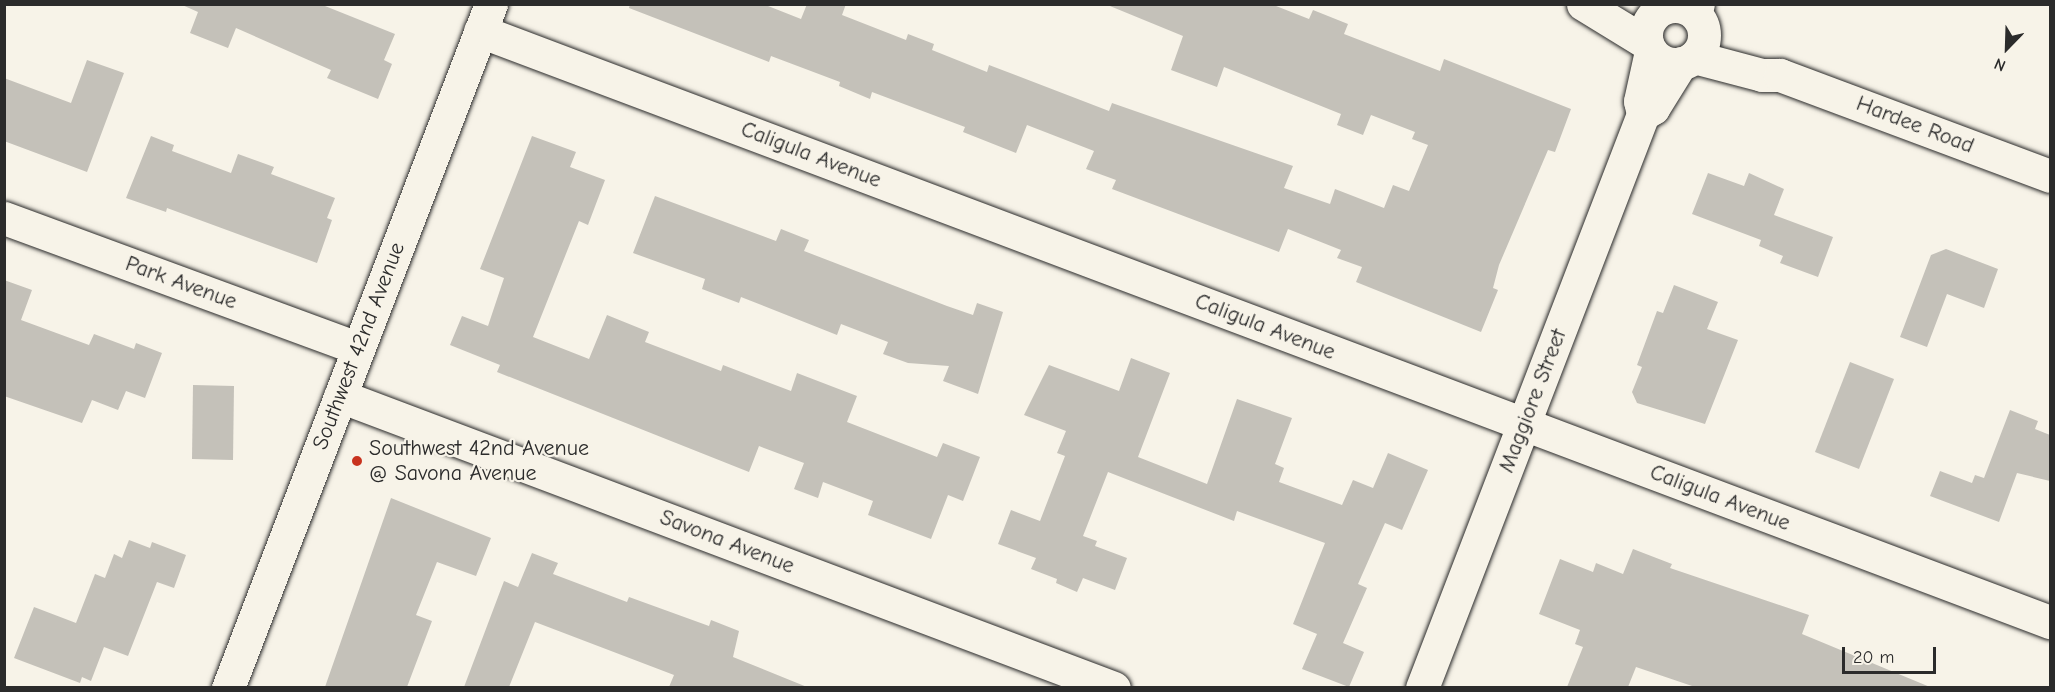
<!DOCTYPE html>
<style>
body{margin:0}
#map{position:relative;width:2055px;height:692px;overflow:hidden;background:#f7f3e8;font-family:"Comic Neue",sans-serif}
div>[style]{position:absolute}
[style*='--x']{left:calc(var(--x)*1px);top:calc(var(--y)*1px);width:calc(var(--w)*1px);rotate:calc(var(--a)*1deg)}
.building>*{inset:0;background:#c4c1b9}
.roads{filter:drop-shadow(0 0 2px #2b2b2b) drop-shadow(0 0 2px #2b2b2b)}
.street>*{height:33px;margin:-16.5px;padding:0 16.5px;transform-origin:16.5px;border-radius:16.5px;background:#f7f3e8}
.secondary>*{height:33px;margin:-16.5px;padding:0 16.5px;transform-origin:16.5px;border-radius:16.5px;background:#f7f3e8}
.secondary>.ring{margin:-16.5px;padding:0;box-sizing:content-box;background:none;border:33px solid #f7f3e8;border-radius:50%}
.dots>*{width:16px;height:16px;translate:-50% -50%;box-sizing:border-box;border:3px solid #f7f3e8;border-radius:50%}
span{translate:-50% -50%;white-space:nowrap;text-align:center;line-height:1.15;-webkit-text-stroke:4.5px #f7f3e8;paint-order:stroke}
.street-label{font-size:22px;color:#2b2b2b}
.poi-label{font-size:22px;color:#2b2b2b}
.left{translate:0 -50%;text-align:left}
.frame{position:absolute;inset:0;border:6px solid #2b2b2b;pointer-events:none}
.north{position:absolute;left:1977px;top:18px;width:60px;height:60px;-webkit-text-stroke:4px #f7f3e8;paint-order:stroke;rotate:203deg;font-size:16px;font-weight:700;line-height:24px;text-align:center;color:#2b2b2b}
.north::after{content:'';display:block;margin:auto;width:21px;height:27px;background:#2b2b2b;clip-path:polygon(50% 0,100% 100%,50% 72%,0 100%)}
.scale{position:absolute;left:1842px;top:647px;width:94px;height:27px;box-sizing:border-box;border:3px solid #2b2b2b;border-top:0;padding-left:8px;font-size:18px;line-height:21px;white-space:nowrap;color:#2b2b2b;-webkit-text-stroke:4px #f7f3e8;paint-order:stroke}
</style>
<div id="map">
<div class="building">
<div style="clip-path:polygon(180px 4px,320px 4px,395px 34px,384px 60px,392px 64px,378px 99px,327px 78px,331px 70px,236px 28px,228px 48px,190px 33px,198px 12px)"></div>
<div style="clip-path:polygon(630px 4px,763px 4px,801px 19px,807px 4px,846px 4px,842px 15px,906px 40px,908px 34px,934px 44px,932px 50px,987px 72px,989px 65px,1109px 111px,1112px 103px,1293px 166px,1284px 188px,1330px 204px,1335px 189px,1384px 208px,1393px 185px,1409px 191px,1428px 145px,1412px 139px,1415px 132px,1371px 115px,1363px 135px,1337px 125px,1341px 114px,1224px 67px,1217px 87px,1171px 70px,1183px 36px,1105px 4px,1271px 4px,1309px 19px,1313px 10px,1348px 24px,1344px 34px,1440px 71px,1444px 59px,1571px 109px,1555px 152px,1548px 150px,1499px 265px,1493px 288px,1498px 290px,1481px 332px,1356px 282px,1362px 267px,1337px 258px,1341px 250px,1288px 229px,1279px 252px,1112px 189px,1116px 180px,1086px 169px,1094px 151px,1027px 125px,1016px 153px,963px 132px,965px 127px,872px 92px,870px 99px,839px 86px,840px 82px,771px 56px,769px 62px,629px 8px)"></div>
<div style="clip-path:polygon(87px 60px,124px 73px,87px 172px,4px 141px,4px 78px,71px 103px)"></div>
<div style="clip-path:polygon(151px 136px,174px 145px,172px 151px,231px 173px,238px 154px,274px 167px,271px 174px,335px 198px,327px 218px,332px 220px,317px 263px,167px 208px,166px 212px,126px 198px)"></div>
<div style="clip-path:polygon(532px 136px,576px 152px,570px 167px,605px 180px,588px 225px,579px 221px,533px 337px,589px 359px,607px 315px,649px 332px,645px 342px,721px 371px,723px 365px,791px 391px,797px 373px,857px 396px,847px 422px,937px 457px,943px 443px,980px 457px,963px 501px,948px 495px,931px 539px,868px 515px,873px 501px,823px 482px,818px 498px,794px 489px,804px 463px,759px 446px,749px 472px,497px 372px,500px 365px,450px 345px,462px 316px,488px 326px,504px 278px,480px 269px)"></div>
<div style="clip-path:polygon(1708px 173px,1744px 186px,1749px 173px,1784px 189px,1774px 215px,1833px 237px,1818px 277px,1780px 263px,1783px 256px,1759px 246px,1761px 240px,1692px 214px)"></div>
<div style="clip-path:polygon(655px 196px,776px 241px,781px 229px,809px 240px,804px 251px,947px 306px,973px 315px,977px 303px,1003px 312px,978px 394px,943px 381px,949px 366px,908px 363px,883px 354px,888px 342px,841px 324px,837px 335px,741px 297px,739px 303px,702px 289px,705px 279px,633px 253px)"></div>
<div style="clip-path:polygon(1946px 249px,1998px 269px,1984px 308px,1947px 294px,1927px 347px,1900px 337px,1931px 255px)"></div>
<div style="clip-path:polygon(4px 280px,32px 290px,21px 320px,89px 345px,94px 334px,134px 349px,136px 343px,162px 353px,145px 398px,126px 391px,118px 410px,92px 400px,82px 423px,4px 396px)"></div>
<div style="clip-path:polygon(1674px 285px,1718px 302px,1707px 329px,1738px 340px,1705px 424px,1637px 403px,1632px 392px,1642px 367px,1637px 365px,1657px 311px,1663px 313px)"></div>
<div style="clip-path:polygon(1131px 358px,1170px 373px,1138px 457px,1207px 484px,1237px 399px,1292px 418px,1275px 464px,1284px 468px,1279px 482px,1342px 505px,1353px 480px,1373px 488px,1388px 453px,1428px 470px,1402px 530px,1385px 523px,1358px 584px,1367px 588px,1343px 643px,1364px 652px,1349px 687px,1302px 669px,1317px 634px,1293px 624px,1325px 543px,1237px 511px,1234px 521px,1108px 472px,1083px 536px,1097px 541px,1095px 546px,1127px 558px,1115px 590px,1083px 578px,1077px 592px,1056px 583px,1057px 579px,1031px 569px,1036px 558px,998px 544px,1011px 510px,1040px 521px,1065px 456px,1057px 453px,1066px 431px,1024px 415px,1049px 365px,1119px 391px)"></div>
<div style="clip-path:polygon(1850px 362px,1894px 379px,1859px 469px,1815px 452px)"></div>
<div style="clip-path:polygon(193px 385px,234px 386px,233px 460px,192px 459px)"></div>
<div style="clip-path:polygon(2010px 410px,2038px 421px,2035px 429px,2050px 435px,2050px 481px,2017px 473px,1999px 522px,1930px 496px,1940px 471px,1972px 483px,1975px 475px,1984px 478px)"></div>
<div style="clip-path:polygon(391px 498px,491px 538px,476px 576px,437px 562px,416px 615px,432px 621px,407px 687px,325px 687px)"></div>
<div style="clip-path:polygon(129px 540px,150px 548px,152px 542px,186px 555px,174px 588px,157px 582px,128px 656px,104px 647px,91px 681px,82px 677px,80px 683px,14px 658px,34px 607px,76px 623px,95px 574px,105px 578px,114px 554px,122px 558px)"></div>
<div style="clip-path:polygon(1633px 549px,1672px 564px,1670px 568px,1809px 615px,1802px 634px,1930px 687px,1695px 687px,1636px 667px,1628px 687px,1567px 687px,1583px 647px,1575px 644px,1580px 630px,1539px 614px,1560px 559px,1593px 572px,1596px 563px,1623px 574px)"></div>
<div style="clip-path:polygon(532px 553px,558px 563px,553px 574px,627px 602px,629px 597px,709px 626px,711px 620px,739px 631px,733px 657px,807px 687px,669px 687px,674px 675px,535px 622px,509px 687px,464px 687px,504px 581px,518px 587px)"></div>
</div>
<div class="roads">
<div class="street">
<div style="--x:1668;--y:6;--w:2;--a:-63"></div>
<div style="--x:1695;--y:13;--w:9;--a:-72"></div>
<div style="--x:480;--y:31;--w:1678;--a:20.63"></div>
<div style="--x:1643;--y:114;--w:12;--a:-31"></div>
<div style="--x:1653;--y:108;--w:53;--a:-58.1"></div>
<div style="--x:4;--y:218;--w:377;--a:20.2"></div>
<div style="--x:340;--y:396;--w:827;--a:20.67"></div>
<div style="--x:1422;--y:688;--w:615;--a:-68.94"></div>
<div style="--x:1643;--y:114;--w:13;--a:-103"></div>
<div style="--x:1640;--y:101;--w:51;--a:-77.6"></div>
</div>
<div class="secondary">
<div style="--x:1583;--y:4;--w:75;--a:31.4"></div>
<div class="ring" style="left:1646px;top:6px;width:25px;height:25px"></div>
<div style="--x:1694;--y:57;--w:70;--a:14.8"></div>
<div style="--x:1762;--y:75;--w:18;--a:0"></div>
<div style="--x:1780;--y:75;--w:288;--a:20.5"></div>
<div style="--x:228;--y:688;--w:733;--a:-68.97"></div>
</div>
</div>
<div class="dots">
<div style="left:357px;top:461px;background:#c8321e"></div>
</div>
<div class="street-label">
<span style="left:1915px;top:125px;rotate:21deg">Hardee Road</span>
<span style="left:811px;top:155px;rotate:21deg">Caligula Avenue</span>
<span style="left:181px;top:283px;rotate:20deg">Park Avenue</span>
<span style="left:1265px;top:327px;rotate:21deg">Caligula Avenue</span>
<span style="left:359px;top:346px;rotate:-69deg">Southwest 42nd Avenue</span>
<span style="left:1533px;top:401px;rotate:-69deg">Maggiore Street</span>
<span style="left:1720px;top:498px;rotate:21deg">Caligula Avenue</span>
<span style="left:727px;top:542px;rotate:21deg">Savona Avenue</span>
</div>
<div class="poi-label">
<span class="left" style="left:369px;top:461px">Southwest 42nd Avenue<br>@ Savona Avenue</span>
</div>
<div class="frame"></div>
<div class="north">N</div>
<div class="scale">20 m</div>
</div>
